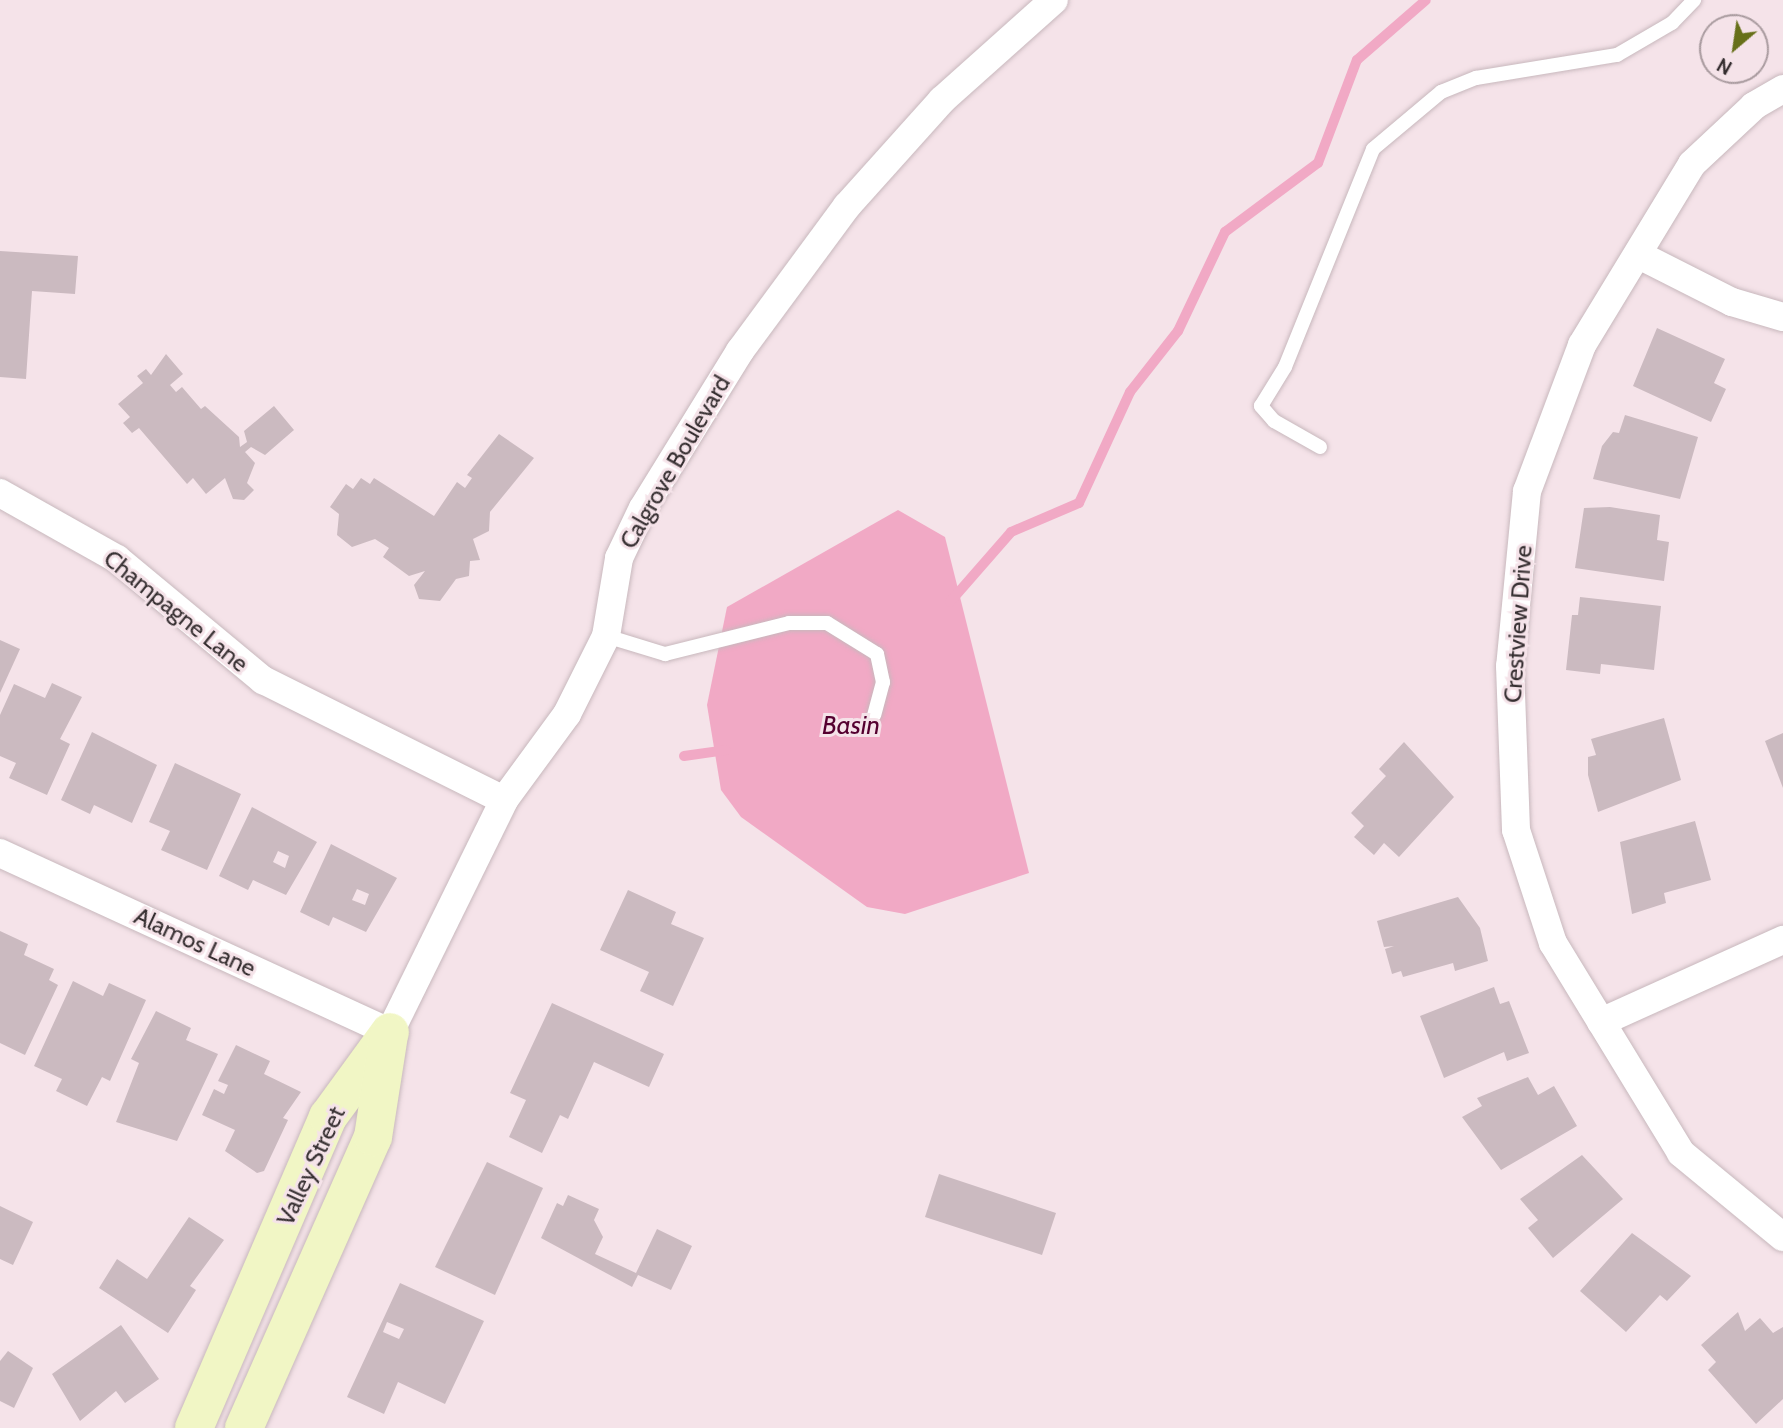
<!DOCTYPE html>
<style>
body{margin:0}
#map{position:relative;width:1783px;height:1428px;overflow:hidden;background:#f5e3e9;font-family:Cabin,sans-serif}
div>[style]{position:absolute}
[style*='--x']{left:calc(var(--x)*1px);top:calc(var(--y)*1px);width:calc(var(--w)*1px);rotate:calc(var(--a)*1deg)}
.water>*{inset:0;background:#f1a9c5}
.stream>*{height:10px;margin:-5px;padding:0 5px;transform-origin:5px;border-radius:5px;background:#f1a9c5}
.building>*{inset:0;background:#cbbac0}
.roads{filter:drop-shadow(0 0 2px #c8b8bd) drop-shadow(0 0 2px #c8b8bd)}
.lane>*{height:14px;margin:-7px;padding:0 7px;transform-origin:7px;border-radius:7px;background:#fff}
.street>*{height:28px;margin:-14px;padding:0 14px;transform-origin:14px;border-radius:14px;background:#fff}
.secondary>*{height:38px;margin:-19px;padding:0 19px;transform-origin:19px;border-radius:19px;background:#f1f6c5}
span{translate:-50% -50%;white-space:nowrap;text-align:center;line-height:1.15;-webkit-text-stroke:6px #f5e3e9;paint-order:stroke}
.street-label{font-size:24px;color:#362f31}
.water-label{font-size:26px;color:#550030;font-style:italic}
.north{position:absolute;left:1699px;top:14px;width:70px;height:70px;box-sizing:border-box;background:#f5e3e9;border:2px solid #a99b9f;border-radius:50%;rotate:209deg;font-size:19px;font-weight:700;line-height:28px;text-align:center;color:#362f31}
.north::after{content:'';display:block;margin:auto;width:24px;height:32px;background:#677019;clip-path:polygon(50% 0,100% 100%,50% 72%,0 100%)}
</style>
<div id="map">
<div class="water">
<div style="clip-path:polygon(898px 510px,945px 537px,1029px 873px,905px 914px,867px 907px,741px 817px,721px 790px,707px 705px,727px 607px)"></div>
</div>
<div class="stream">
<div style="--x:950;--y:602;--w:93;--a:-48.9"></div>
<div style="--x:1011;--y:532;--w:74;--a:-23.1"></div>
<div style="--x:1079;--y:503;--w:122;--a:-65.3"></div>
<div style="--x:1130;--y:392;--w:78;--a:-51.8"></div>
<div style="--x:1178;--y:331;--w:110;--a:-64.6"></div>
<div style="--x:1225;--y:232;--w:116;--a:-36.6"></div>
<div style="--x:1318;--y:163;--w:110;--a:-69.3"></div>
<div style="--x:1357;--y:60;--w:91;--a:-41"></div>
<div style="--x:684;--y:756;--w:42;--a:-8.1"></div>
</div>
<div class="building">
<div style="clip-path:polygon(0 251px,78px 256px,75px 294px,32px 291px,26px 379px,0 377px)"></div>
<div style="clip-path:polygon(1657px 328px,1725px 359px,1714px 383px,1726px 389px,1711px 422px,1633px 386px)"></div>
<div style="clip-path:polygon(166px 354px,183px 374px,170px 385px,176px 392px,182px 387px,201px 409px,205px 406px,239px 437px,240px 447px,247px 442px,244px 431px,274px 406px,294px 430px,265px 455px,251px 447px,245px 452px,255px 463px,247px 483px,254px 490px,244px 500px,233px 499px,225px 478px,206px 494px,193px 478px,187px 484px,139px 428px,132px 433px,123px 423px,130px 417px,118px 404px,143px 383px,137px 376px,146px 369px,151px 375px)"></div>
<div style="clip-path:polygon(1625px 415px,1698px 437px,1680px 499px,1593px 479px,1602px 446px,1613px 432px,1619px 433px)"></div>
<div style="clip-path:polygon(499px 434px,534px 458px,490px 512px,489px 531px,473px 539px,480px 560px,470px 561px,469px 576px,456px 579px,440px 601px,419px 599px,414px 585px,425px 571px,409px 576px,383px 557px,389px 548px,375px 539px,352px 547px,337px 535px,339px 514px,330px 507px,346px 484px,353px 489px,361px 478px,370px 484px,374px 478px,434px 516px,457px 482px,465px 488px,472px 478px,467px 475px)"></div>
<div style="clip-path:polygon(1610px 507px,1660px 515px,1657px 540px,1669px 542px,1664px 581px,1575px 568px,1584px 508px)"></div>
<div style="clip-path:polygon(1580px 597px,1661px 606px,1654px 670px,1601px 664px,1600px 674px,1566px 670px,1572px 615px,1578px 615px)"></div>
<div style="clip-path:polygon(0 640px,20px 649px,0 693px)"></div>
<div style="clip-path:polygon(52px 683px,82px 697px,60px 739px,70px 744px,47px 795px,9px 778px,16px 763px,0 756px,0 715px,14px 684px,45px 698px)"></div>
<div style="clip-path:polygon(1664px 718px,1681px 780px,1598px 812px,1588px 775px,1588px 757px,1596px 755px,1591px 739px)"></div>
<div style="clip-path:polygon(92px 732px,157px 765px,132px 823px,94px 805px,90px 814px,61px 800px)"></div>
<div style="clip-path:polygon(1783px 733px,1783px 788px,1765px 741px)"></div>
<div style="clip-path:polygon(1404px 742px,1454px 797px,1399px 857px,1384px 843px,1374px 855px,1354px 837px,1364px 826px,1351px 813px,1386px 776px,1379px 769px)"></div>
<div style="clip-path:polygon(175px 763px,241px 794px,207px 870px,161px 850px,170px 831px,149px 822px)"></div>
<div style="clip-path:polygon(evenodd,252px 807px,317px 842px,286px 895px,253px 880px,248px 890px,219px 876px,252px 807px,278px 851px,289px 856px,285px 868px,273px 862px,278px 851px)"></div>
<div style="clip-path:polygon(1695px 821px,1711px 880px,1664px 893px,1666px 903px,1632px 914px,1620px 842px)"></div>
<div style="clip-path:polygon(evenodd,331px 844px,397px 878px,366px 932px,333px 917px,329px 926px,300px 912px,331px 844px,357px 889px,369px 894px,365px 905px,352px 900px,357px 889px)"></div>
<div style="clip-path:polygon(628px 890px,676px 912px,671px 924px,704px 938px,673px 1006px,640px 991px,649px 972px,600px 950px)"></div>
<div style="clip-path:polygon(1458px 897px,1480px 928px,1488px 961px,1455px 971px,1453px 963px,1403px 977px,1401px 971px,1392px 974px,1385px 949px,1394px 946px,1384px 947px,1377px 921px)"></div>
<div style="clip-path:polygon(0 931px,28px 944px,24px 955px,54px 969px,49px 980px,58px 985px,25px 1055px,0 1043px)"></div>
<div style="clip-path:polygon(73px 981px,103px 996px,109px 983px,146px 1000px,110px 1081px,102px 1077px,87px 1106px,56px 1091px,62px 1079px,34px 1066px)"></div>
<div style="clip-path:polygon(1494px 987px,1500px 1004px,1509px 1001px,1529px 1053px,1507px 1061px,1504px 1052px,1444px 1078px,1420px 1016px)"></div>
<div style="clip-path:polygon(552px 1003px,664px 1054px,649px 1087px,594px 1062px,568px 1119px,560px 1115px,542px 1153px,509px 1137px,526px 1100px,510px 1093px)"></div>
<div style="clip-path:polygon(156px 1011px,191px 1028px,186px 1040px,218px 1054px,177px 1141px,116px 1122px,139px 1063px,131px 1059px)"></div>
<div style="clip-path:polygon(236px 1045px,270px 1061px,264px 1074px,301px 1092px,283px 1118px,288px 1120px,264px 1171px,257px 1173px,225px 1151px,235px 1130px,202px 1115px,214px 1089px,224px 1094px,228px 1085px,218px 1081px)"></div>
<div style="clip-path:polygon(1528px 1077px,1538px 1095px,1554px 1086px,1577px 1126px,1501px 1170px,1462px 1117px,1482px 1106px,1477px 1098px)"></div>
<div style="clip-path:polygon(1582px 1155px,1623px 1199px,1553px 1258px,1528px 1228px,1538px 1220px,1520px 1199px)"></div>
<div style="clip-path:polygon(487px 1162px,543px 1188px,495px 1295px,435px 1267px)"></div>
<div style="clip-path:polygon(939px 1174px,1056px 1213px,1042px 1255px,925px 1217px)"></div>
<div style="clip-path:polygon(568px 1195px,599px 1209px,594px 1220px,603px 1237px,595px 1254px,636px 1273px,657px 1229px,692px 1246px,671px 1290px,638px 1275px,632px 1287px,541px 1238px,557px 1203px,563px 1206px)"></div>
<div style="clip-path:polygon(0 1206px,33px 1222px,13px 1265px,0 1259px)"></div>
<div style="clip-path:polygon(189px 1217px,224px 1240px,190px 1286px,196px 1290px,168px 1333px,99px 1288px,117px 1259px,147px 1279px)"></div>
<div style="clip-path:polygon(1632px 1233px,1691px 1276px,1667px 1301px,1660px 1295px,1626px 1332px,1580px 1291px)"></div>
<div style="clip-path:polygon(evenodd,400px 1283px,484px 1321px,445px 1404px,398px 1382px,384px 1414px,347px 1397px,400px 1283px,387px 1322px,404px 1329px,399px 1339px,383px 1332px,387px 1322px)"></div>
<div style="clip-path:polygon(1738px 1312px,1745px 1331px,1760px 1318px,1773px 1333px,1783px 1327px,1783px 1399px,1756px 1424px,1708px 1370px,1716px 1362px,1701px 1345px)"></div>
<div style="clip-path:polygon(121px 1325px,159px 1379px,125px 1403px,116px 1391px,80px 1421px,52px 1374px)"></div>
<div style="clip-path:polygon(8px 1351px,33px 1368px,14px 1408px,0 1401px,0 1361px)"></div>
</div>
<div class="roads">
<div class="lane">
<div style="--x:1320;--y:447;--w:53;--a:-150.5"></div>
<div style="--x:1274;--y:421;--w:20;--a:-131"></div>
<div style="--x:1261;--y:406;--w:46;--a:-58.4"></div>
<div style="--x:1285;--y:367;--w:235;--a:-68"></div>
<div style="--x:1373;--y:149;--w:89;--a:-40"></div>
<div style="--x:1441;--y:92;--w:38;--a:-22"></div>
<div style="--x:1476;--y:78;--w:143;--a:-9.3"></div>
<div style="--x:1617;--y:55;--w:64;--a:-30.2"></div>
<div style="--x:1672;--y:23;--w:32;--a:-46"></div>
<div style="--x:606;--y:636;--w:62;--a:17"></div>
<div style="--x:665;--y:654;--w:128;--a:-14"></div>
<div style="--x:789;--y:623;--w:38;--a:0"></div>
<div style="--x:827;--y:623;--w:59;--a:31.8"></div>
<div style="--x:877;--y:654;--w:29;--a:78"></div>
<div style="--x:883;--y:682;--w:34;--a:105"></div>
</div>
<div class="street">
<div style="--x:1783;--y:89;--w:34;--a:150"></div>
<div style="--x:1754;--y:106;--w:85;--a:136.9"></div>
<div style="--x:1692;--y:164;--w:212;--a:121.3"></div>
<div style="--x:1582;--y:345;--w:156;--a:110.6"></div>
<div style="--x:1527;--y:491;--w:176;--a:95.5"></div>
<div style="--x:1510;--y:666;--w:164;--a:87.9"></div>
<div style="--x:1516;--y:830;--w:119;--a:71.9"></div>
<div style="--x:1553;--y:943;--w:246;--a:58.6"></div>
<div style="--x:1681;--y:1153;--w:132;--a:39.5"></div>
<div style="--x:1639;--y:255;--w:104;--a:26.8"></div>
<div style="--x:1732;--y:302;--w:53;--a:16.4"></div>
<div style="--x:0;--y:493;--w:134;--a:29.4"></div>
<div style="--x:117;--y:559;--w:190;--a:39.7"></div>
<div style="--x:263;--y:680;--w:269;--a:26.5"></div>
<div style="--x:0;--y:853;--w:429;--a:24.7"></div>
<div style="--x:390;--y:1032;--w:258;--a:-63.8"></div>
<div style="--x:504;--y:800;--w:107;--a:-53.8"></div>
<div style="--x:567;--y:714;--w:87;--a:-63.4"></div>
<div style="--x:606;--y:636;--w:79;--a:-80.5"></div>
<div style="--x:619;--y:558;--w:55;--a:-64.4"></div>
<div style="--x:643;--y:508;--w:185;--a:-58.3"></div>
<div style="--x:740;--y:351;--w:180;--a:-53.6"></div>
<div style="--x:847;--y:206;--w:142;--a:-48.1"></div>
<div style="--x:942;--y:100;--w:150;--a:-41.8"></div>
<div style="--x:1601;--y:1022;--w:200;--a:-24.3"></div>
</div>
<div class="secondary">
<div style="--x:194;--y:1428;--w:339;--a:-66.7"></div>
<div style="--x:328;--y:1117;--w:105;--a:-53.9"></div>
<div style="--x:244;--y:1428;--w:318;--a:-66.1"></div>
<div style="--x:373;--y:1137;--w:103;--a:-81.1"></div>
</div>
</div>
<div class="street-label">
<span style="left:675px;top:462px;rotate:-60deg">Calgrove Boulevard</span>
<span style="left:176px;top:611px;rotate:39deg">Champagne Lane</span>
<span style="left:1518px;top:624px;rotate:-86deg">Crestview Drive</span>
<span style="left:195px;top:942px;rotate:25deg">Alamos Lane</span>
<span style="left:311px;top:1166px;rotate:-65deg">Valley Street</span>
</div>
<div class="water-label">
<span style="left:851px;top:726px">Basin</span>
</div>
<div class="north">N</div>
</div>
